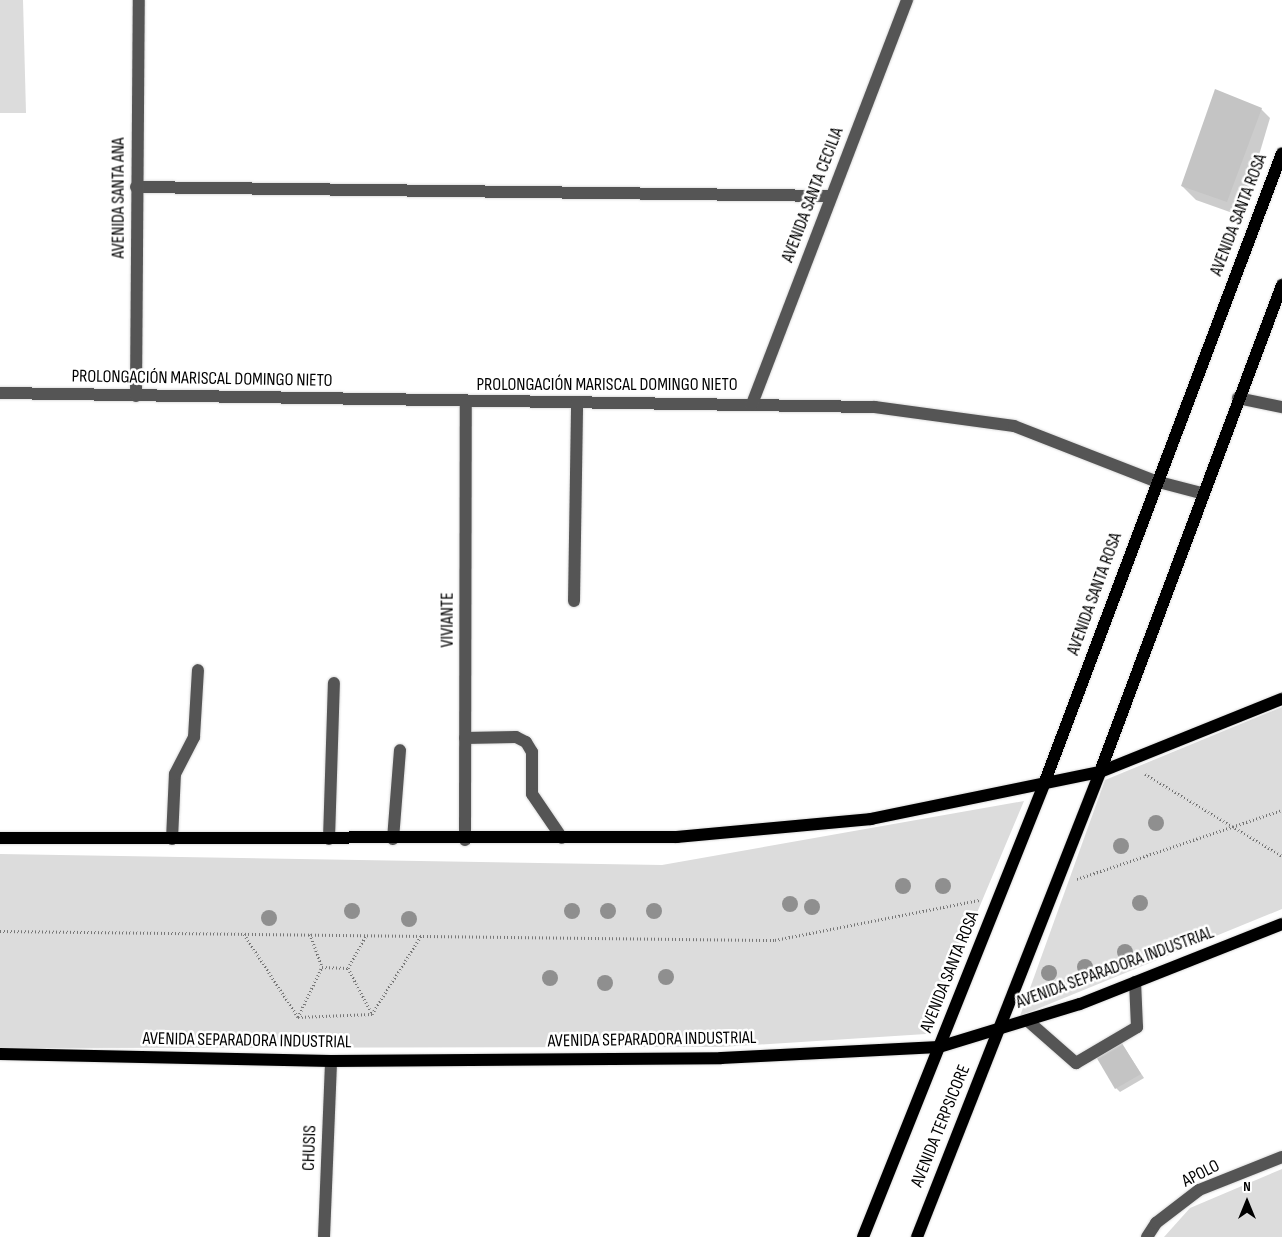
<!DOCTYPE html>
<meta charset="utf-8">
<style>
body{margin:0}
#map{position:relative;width:1282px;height:1237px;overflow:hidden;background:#fff;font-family:"Sofia Sans Condensed",sans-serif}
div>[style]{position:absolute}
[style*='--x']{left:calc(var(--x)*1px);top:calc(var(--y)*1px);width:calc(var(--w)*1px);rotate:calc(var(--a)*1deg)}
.green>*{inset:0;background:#dcdcdc}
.shadow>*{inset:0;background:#0003}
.building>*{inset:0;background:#c4c4c4}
.path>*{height:3px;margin-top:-1.5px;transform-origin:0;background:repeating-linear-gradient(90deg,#777 0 1px,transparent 0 3.5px)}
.roads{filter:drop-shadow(0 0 1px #dbdbdb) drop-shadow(0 0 1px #dbdbdb)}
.minor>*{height:12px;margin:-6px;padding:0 6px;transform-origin:6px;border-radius:6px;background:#555}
.major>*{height:12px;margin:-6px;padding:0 6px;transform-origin:6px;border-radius:6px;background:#000}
.trees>*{width:16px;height:16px;margin:-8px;border-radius:50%;background:#8f8f8f}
span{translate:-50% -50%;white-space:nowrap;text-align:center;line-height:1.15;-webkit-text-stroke:5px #fff;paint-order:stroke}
.street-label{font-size:18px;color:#000}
.north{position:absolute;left:1222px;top:1177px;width:50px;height:50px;-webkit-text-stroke:4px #fff;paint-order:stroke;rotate:0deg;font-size:14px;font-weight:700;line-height:20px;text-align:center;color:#000}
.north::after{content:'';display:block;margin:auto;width:18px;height:22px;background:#000;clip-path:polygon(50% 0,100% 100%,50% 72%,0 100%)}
</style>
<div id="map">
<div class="green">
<div style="clip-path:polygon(0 0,23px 0,26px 113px,0 113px)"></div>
<div style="clip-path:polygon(1282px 707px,1282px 909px,1020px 1016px,1105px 780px)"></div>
<div style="clip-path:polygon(1024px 801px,926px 1034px,721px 1047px,0 1048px,0 854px,662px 865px)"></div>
<div style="clip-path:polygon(1282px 1169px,1282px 1237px,1164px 1237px,1190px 1208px)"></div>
</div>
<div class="shadow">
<div style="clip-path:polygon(1261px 109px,1270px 118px,1241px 216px,1196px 200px,1182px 186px)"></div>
<div style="clip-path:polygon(1120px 1041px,1144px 1078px,1120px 1092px,1116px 1088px)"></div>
</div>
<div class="building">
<div style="clip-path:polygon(1215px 89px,1262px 108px,1227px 202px,1181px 186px)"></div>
<div style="clip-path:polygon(1120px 1040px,1141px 1074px,1115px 1089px,1095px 1055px)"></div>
</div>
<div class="path">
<div style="--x:1145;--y:774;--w:160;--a:30.9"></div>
<div style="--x:1077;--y:879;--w:216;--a:-18.6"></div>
<div style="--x:0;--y:931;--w:775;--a:0.67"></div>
<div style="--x:775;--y:940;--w:208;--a:-11.1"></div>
<div style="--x:244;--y:934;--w:99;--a:57"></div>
<div style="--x:298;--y:1017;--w:74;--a:-2.3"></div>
<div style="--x:372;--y:1014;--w:92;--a:-57.9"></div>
<div style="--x:310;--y:934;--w:35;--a:70"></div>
<div style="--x:322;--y:967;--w:26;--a:2"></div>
<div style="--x:348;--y:968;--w:38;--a:-61"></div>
<div style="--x:348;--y:968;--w:52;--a:62.4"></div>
<div style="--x:298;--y:1017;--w:55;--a:-64.4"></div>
</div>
<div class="roads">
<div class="minor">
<div style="--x:136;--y:187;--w:695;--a:0.74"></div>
<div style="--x:0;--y:393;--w:875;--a:0.92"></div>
<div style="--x:875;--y:407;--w:140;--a:7.8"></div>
<div style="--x:1014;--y:426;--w:151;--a:21.3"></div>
<div style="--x:1155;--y:481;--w:48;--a:14.6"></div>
<div style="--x:136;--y:396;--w:396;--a:-89.6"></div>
<div style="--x:1238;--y:398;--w:45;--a:11.6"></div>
<div style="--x:752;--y:404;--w:433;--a:-69"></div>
<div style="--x:574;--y:601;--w:199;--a:-89.1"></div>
<div style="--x:465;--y:738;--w:51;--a:-1.1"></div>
<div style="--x:516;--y:737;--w:11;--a:27"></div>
<div style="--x:526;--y:742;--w:12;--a:59"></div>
<div style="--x:532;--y:752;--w:42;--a:90"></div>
<div style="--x:532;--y:794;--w:53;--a:55.7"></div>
<div style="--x:172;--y:839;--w:65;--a:-87.4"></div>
<div style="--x:175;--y:774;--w:42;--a:-62.8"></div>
<div style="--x:194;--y:737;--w:67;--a:-86.6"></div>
<div style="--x:329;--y:839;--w:156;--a:-88.2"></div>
<div style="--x:393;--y:839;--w:89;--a:-85.5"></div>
<div style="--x:465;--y:840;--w:439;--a:-89.9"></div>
<div style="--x:1028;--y:1021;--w:64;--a:41.2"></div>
<div style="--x:1076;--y:1063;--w:71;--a:-30.5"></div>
<div style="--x:1137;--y:1027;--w:45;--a:-92.5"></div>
<div style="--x:324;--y:1237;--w:176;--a:-87.7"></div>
<div style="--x:1147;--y:1237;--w:17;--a:-57"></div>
<div style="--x:1156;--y:1223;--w:54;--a:-37.5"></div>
<div style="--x:1199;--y:1190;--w:89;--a:-21.7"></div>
</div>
<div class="major">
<div style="--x:0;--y:838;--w:677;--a:-0.08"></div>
<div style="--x:677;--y:837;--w:195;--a:-5.3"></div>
<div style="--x:871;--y:819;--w:234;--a:-11.6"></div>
<div style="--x:1100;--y:772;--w:196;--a:-21.9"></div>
<div style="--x:0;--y:1054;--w:331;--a:1.2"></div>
<div style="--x:331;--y:1061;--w:390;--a:-0.4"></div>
<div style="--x:721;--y:1058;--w:218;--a:-2.9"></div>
<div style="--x:939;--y:1047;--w:147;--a:-17"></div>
<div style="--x:1080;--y:1004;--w:217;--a:-21.6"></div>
<div style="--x:863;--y:1237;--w:488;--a:-68.2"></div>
<div style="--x:1044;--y:784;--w:674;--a:-69.33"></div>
<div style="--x:917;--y:1237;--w:500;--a:-68.5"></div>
<div style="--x:1100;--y:772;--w:520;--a:-69.51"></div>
</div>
</div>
<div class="trees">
<div style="left:1156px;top:823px"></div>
<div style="left:1121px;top:846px"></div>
<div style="left:903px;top:886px"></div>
<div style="left:943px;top:886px"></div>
<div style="left:1140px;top:903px"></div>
<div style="left:790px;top:904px"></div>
<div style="left:812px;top:907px"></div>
<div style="left:352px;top:911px"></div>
<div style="left:572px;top:911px"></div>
<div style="left:608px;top:911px"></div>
<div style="left:654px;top:911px"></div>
<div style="left:269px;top:918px"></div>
<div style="left:409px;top:919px"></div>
<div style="left:1125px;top:952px"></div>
<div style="left:1085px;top:967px"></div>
<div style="left:1049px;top:973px"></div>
<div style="left:666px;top:977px"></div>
<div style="left:550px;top:978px"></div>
<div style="left:605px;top:983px"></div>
</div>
<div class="street-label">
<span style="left:813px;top:195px;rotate:-69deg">AVENIDA SANTA CECILIA</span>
<span style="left:119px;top:198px;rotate:-90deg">AVENIDA SANTA ANA</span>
<span style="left:1239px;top:215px;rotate:-69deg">AVENIDA SANTA ROSA</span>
<span style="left:202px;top:379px;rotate:1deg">PROLONGACIÓN MARISCAL DOMINGO NIETO</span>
<span style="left:607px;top:385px">PROLONGACIÓN MARISCAL DOMINGO NIETO</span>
<span style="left:1095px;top:594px;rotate:-70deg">AVENIDA SANTA ROSA</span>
<span style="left:448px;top:620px;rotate:-90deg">VIVIANTE</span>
<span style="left:1115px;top:968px;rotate:-20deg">AVENIDA SEPARADORA INDUSTRIAL</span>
<span style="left:950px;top:972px;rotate:-68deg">AVENIDA SANTA ROSA</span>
<span style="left:652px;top:1040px;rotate:-1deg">AVENIDA SEPARADORA INDUSTRIAL</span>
<span style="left:247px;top:1041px;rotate:1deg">AVENIDA SEPARADORA INDUSTRIAL</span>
<span style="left:941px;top:1126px;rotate:-68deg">AVENIDA TERPSICORE</span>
<span style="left:310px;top:1148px;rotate:-88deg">CHUSIS</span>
<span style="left:1201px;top:1174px;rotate:-27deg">APOLO</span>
</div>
<div class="north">N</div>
</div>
